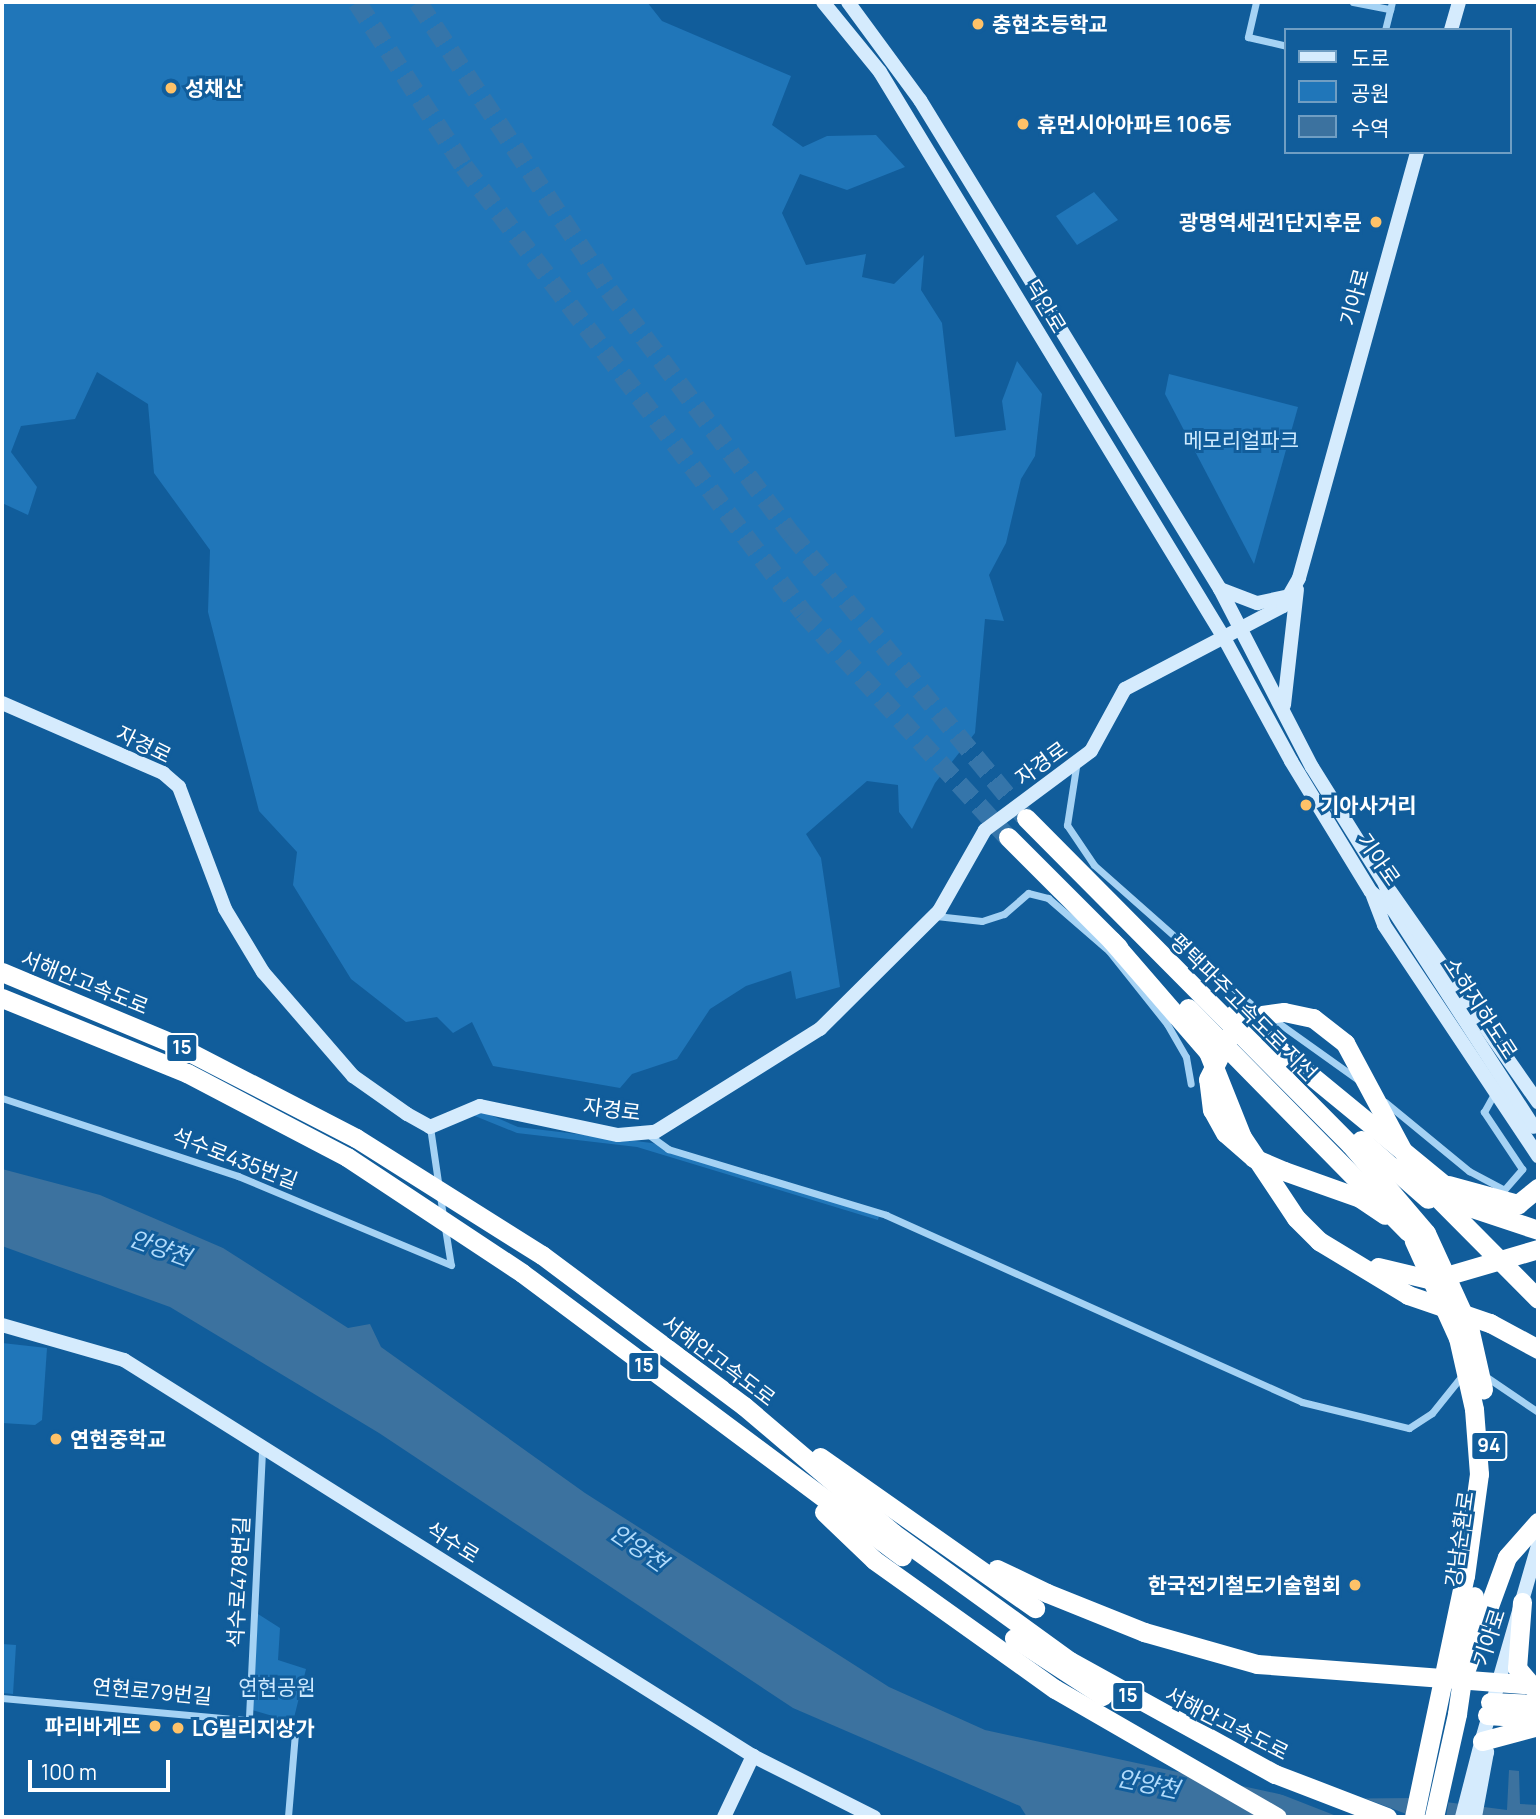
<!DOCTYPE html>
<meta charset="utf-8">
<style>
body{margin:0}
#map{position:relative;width:1540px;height:1819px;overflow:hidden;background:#115d9b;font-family:Manrope,"Noto Sans KR",sans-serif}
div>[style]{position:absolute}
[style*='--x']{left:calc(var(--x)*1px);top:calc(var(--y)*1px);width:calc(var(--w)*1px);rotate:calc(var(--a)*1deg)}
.green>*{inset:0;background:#2076b9}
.water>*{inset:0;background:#3c729f}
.pier>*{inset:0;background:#115d9b}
.highway-tunnel>*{height:19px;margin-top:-9.5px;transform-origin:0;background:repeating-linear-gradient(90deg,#3575aa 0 19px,transparent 0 29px)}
.street>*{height:7px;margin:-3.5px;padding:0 3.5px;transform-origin:3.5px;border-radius:3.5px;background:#a5d2f4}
.secondary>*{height:14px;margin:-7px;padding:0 7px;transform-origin:7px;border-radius:7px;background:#d5ebfd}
.highway>*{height:19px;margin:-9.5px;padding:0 9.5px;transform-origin:9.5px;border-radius:9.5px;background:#fff}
.highway-bridge>*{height:19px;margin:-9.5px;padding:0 9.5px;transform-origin:9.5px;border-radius:9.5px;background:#fff}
.dots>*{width:19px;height:19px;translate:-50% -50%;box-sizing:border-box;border:4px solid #115d9b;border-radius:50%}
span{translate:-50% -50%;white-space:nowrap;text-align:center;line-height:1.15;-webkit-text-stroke:6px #115d9b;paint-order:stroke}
.shield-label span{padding:2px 5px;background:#115d9b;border:2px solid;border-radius:5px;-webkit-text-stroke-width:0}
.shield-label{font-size:19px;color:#fff;font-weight:700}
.poi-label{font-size:21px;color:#fff;font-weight:700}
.left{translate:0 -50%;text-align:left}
.right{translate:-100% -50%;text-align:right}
.street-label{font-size:21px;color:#fff}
.park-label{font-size:21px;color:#cde9fe}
.water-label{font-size:23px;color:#b1dbfb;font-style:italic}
.frame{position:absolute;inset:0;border:4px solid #fff;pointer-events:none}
.legend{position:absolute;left:1284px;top:28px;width:228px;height:126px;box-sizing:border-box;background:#115d9b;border:2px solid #709ec3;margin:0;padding:9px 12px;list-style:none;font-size:21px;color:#fff}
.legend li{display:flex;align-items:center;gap:14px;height:35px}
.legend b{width:35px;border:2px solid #709ec3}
.scale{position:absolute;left:28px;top:1760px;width:142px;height:32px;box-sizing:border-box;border:4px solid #fff;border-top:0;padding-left:9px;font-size:21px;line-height:24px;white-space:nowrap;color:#fff;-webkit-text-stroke:5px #115d9b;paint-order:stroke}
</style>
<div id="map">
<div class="green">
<div style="clip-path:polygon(2px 2px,647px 2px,662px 21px,791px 76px,772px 125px,803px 147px,827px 136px,876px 135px,905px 167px,847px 190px,800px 174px,782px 213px,806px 265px,866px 254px,862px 277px,894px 284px,924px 255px,921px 290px,942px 323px,955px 437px,1006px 430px,1002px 401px,1017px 361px,1042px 394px,1035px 456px,1021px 479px,1006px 543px,989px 575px,1004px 621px,985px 619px,975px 733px,935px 783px,912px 829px,899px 812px,898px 785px,867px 781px,806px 834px,821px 858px,840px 987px,796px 999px,791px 971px,746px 986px,710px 1009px,677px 1059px,632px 1074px,620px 1088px,493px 1066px,472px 1022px,453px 1033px,437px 1017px,406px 1022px,351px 979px,293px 885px,297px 852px,259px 811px,208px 612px,210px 550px,154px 473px,148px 404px,97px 372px,75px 419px,21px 426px,11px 452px,37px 487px,28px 515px,2px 503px)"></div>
<div style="clip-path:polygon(1094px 192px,1118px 220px,1077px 245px,1056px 216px)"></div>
<div style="clip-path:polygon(1169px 374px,1298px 407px,1254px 564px,1165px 394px)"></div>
<div style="clip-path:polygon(486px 1113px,518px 1127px,652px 1143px,880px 1212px,878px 1220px,637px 1147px,517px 1133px,470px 1114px)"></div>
<div style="clip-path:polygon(2px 1343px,47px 1348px,42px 1420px,35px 1425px,2px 1423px)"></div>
<div style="clip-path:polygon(258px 1614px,280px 1628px,278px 1660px,306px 1669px,293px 1722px,252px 1710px)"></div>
<div style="clip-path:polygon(2px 1644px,16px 1645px,13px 1694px,2px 1693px)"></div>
</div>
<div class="water">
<div style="clip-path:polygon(2px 1169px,100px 1195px,223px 1248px,348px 1328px,370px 1324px,381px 1347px,585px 1493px,889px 1687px,985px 1730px,1302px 1799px,1415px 1798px,1507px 1810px,1509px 1770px,1519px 1771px,1520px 1804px,1538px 1805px,1538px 1817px,1027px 1817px,1020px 1806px,793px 1708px,379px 1433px,170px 1307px,2px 1246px)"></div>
</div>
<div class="pier">
<div style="clip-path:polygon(1262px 1787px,1302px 1795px,1356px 1795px,1409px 1815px,1413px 1795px,1449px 1799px,1446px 1817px,1339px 1817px)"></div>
</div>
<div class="highway-tunnel">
<div style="--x:357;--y:2;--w:196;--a:56.9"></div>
<div style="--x:464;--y:166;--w:560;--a:52.76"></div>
<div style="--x:803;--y:612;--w:304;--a:47.7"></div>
<div style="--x:418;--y:2;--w:346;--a:56.4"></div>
<div style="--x:609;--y:290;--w:304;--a:53.2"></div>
<div style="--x:791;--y:533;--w:369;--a:50.5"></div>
</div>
<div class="street">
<div style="--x:1256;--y:2;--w:36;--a:103"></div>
<div style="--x:1248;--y:37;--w:39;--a:13"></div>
<div style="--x:1353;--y:2;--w:38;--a:11"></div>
<div style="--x:1385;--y:30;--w:29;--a:-76"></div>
<div style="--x:1076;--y:767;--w:59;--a:98.8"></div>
<div style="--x:1067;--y:825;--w:48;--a:56"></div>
<div style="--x:1094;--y:865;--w:220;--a:41.5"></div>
<div style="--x:936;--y:916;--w:46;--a:6.2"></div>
<div style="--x:982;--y:921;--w:23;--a:-18"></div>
<div style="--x:1004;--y:914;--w:32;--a:-41"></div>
<div style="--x:1028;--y:893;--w:21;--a:14"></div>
<div style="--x:1048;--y:898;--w:81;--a:41"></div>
<div style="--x:1109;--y:951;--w:93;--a:51.5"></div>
<div style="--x:1167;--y:1024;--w:38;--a:60"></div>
<div style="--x:1186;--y:1057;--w:27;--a:80"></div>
<div style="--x:1273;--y:1019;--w:103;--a:35.5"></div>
<div style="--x:2;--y:1098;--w:249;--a:18.3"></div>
<div style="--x:238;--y:1176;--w:231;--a:22.7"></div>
<div style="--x:1385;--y:1102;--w:109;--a:39.4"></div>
<div style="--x:1469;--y:1171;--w:40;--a:28"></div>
<div style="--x:1504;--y:1190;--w:28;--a:-49"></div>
<div style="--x:1522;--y:1169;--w:69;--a:-123.7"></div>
<div style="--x:1484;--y:1112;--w:21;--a:-61"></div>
<div style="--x:430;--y:1127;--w:90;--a:81.7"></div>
<div style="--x:649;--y:1135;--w:24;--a:36"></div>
<div style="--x:668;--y:1149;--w:228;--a:16.8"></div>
<div style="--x:886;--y:1215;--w:456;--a:24.2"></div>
<div style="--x:1302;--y:1402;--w:110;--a:13.7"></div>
<div style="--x:1409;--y:1428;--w:27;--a:-33"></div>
<div style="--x:1432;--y:1413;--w:51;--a:-51.3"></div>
<div style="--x:445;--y:1228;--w:37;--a:81"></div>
<div style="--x:1485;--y:1376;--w:64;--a:34.2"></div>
<div style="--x:2;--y:1698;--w:274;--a:5.2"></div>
<div style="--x:275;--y:1723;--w:22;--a:27"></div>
<div style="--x:295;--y:1733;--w:84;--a:94.8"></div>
<div style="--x:249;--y:1717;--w:268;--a:-87.2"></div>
</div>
<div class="secondary">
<div style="--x:823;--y:2;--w:90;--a:50.8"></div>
<div style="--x:880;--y:72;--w:662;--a:58.71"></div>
<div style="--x:1224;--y:638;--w:140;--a:61.4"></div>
<div style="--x:1291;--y:761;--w:153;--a:58.6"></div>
<div style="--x:1371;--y:892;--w:28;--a:39"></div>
<div style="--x:848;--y:2;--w:122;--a:53.7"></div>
<div style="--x:920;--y:100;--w:574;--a:58.47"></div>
<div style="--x:1220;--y:589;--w:200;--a:62.7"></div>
<div style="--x:1312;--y:767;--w:138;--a:58"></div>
<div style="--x:1385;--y:884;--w:28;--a:72"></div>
<div style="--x:1394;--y:911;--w:257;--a:57.1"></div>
<div style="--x:1451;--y:30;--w:29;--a:-74"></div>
<div style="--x:1220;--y:589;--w:40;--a:21"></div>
<div style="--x:1257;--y:603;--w:33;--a:-12"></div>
<div style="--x:2;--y:703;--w:176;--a:23.5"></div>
<div style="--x:163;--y:773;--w:21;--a:41"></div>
<div style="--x:179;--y:787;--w:130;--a:69.3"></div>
<div style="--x:225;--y:909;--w:74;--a:58.9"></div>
<div style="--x:263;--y:972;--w:138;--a:49.1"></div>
<div style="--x:353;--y:1076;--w:66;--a:35.1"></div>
<div style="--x:407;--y:1114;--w:26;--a:29"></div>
<div style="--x:430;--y:1127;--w:54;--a:-22.8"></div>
<div style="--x:480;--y:1106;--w:141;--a:11.9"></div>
<div style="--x:618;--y:1135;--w:37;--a:-5"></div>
<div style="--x:655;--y:1132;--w:195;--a:-32"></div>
<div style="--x:820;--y:1029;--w:168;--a:-44.8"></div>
<div style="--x:939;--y:911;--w:93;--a:-60.4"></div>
<div style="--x:985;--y:830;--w:132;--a:-36.7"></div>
<div style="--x:1091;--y:751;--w:71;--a:-61.3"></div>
<div style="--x:1125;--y:689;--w:178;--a:-27.7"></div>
<div style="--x:1283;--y:606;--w:32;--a:-60"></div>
<div style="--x:1299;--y:578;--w:442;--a:-74.5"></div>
<div style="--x:1284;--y:705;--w:116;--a:-83.6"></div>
<div style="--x:1390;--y:891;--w:258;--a:55"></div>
<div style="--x:1373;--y:896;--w:31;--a:69"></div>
<div style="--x:1384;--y:925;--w:278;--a:56.3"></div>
<div style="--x:2;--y:1325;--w:127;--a:16"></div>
<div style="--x:124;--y:1360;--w:743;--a:32.19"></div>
<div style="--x:753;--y:1756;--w:136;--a:26.8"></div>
<div style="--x:1481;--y:1743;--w:206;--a:-73.9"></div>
<div style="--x:724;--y:1817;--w:68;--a:-64.6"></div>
<div style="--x:1462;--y:1817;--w:76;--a:-75.6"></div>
<div style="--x:1481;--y:1743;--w:11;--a:56"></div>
<div style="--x:1487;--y:1752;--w:66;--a:100.5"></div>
</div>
<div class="highway">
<div style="--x:1026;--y:818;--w:460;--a:45.2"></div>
<div style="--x:1350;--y:1144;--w:117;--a:49.5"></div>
<div style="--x:1008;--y:837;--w:156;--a:45"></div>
<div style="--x:1111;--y:940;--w:148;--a:49.1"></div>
<div style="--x:1208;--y:1052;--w:92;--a:68.2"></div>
<div style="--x:1242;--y:1137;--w:97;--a:56.3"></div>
<div style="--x:1296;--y:1218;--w:33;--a:45"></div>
<div style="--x:1319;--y:1241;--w:104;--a:31.2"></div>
<div style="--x:1408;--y:1295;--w:87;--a:18.9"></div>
<div style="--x:1490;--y:1323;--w:55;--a:28.4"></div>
<div style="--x:2;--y:972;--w:184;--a:22.7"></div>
<div style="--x:172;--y:1043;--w:207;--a:27.3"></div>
<div style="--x:2;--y:998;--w:200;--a:22.1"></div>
<div style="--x:187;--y:1073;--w:181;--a:27.7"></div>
<div style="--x:1188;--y:1008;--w:314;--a:45.5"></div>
<div style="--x:1235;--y:1013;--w:307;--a:39.4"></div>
<div style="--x:1472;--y:1208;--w:70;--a:18.4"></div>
<div style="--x:1361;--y:1140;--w:89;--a:41.4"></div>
<div style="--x:1284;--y:1171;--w:81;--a:19.6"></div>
<div style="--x:1360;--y:1198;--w:30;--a:34"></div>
<div style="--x:1448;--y:1185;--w:73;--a:15.2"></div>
<div style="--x:1518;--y:1204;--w:26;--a:-39"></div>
<div style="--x:542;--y:1255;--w:252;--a:36.8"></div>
<div style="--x:744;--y:1406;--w:196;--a:40.4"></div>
<div style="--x:893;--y:1533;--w:218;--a:35.9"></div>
<div style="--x:1070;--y:1661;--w:234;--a:28.9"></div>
<div style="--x:1275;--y:1774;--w:120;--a:21"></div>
<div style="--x:1378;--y:1267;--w:56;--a:13.5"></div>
<div style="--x:1432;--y:1280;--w:110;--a:-16.3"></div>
<div style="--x:522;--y:1273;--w:474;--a:36.7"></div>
<div style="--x:820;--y:1457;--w:263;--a:35.1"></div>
<div style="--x:824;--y:1512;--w:69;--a:43.8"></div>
<div style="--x:874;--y:1560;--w:222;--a:35.5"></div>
<div style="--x:1055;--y:1689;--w:256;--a:30"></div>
<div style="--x:997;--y:1569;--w:55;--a:25.6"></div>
<div style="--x:1522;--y:1602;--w:66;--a:94.3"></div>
<div style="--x:1517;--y:1668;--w:31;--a:50"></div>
<div style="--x:1014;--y:1638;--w:106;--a:33.1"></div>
<div style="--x:1466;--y:1669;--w:119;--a:-69.9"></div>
<div style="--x:1507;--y:1557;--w:47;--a:-48.5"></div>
<div style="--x:1490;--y:1702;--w:48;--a:2.4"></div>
<div style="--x:1487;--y:1715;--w:48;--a:3.6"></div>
<div style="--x:1482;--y:1741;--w:58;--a:-15"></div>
<div style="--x:1434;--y:1817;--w:106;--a:-77.4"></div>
</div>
<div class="highway-bridge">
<div style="--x:356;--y:1138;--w:220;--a:32.2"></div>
<div style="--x:347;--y:1157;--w:210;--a:33.5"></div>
<div style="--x:1284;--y:1171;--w:33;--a:-157"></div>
<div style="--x:1254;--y:1158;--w:38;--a:-139"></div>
<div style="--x:1225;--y:1133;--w:26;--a:-119"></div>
<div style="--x:1212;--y:1110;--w:31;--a:-97"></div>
<div style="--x:1208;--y:1079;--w:54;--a:-63.4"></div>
<div style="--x:1232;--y:1031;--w:27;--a:-33"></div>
<div style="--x:1255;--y:1016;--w:29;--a:-8"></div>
<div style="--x:1284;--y:1012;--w:30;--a:12"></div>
<div style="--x:1313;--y:1018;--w:41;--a:38"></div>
<div style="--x:1345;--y:1043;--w:152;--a:61.8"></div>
<div style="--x:1417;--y:1177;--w:172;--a:45.2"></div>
<div style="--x:1426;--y:1233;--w:103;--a:65.4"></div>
<div style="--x:1469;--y:1327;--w:64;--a:77.3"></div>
<div style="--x:1047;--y:1593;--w:105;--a:21.9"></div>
<div style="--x:1144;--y:1632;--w:117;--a:15.8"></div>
<div style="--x:1257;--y:1664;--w:282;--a:4.3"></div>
<div style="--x:1457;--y:1714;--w:119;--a:-81.8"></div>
<div style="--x:1414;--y:1817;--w:246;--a:-78.1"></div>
<div style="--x:1465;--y:1576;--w:103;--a:-82.2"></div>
<div style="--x:1479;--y:1474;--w:65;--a:-94.4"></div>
<div style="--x:1474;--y:1409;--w:73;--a:-102.7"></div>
<div style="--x:1458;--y:1338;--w:107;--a:-114.4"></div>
</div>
<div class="dots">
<div style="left:978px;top:24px;background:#ffc268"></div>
<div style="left:171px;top:88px;background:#ffc268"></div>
<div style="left:1023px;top:124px;background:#ffc268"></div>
<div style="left:1376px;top:222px;background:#ffc268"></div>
<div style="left:1306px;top:805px;background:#ffc268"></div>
<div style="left:56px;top:1439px;background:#ffc268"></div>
<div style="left:1355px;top:1585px;background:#ffc268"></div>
<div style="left:155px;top:1726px;background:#ffc268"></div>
<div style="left:178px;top:1728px;background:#ffc268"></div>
</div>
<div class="shield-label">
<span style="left:182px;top:1048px">15</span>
<span style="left:644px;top:1366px">15</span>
<span style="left:1489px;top:1446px">94</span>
<span style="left:1128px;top:1696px">15</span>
</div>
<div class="poi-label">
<span class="left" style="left:992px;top:24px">충현초등학교</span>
<span class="left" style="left:185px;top:88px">성채산</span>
<span class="left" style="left:1037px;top:124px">휴먼시아아파트 106동</span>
<span class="right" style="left:1362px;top:222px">광명역세권1단지후문</span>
<span class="left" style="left:1320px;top:805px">기아사거리</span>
<span class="left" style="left:70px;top:1439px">연현중학교</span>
<span class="right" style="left:1341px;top:1585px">한국전기철도기술협회</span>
<span class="right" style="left:141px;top:1726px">파리바게뜨</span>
<span class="left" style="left:192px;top:1728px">LG빌리지상가</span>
</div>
<div class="street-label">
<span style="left:1354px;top:297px;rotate:-75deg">기아로</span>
<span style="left:1046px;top:306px;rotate:59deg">덕안로</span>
<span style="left:144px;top:744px;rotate:26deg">자경로</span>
<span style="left:1041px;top:763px;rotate:-36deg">자경로</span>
<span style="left:1379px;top:859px;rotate:55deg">기아로</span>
<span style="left:85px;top:982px;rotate:22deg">서해안고속도로</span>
<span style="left:1244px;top:1007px;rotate:45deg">평택파주고속도로 지선</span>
<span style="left:1481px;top:1008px;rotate:57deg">소하지하도로</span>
<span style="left:612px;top:1109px;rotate:7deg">자경로</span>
<span style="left:235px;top:1158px;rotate:21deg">석수로435번길</span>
<span style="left:719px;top:1360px;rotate:37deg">서해안고속도로</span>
<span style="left:1459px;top:1539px;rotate:-82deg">강남순환로</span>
<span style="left:453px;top:1542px;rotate:32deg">석수로</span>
<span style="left:238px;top:1582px;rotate:-87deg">석수로478번길</span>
<span style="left:1489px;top:1637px;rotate:-72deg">기아로</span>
<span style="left:152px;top:1691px;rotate:5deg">연현로79번길</span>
<span style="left:1227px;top:1723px;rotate:27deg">서해안고속도로</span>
</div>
<div class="park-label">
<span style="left:1241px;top:440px">메모리얼파크</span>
<span style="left:277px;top:1687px">연현공원</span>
</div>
<div class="water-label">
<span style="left:160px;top:1247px;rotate:20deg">안양천</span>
<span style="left:639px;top:1547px;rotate:35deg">안양천</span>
<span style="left:1148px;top:1783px;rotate:12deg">안양천</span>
</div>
<div class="frame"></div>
<ul class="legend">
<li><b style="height:9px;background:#d5ebfd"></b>도로</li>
<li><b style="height:19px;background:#2076b9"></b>공원</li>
<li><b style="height:19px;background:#3c729f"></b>수역</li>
</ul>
<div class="scale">100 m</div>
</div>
